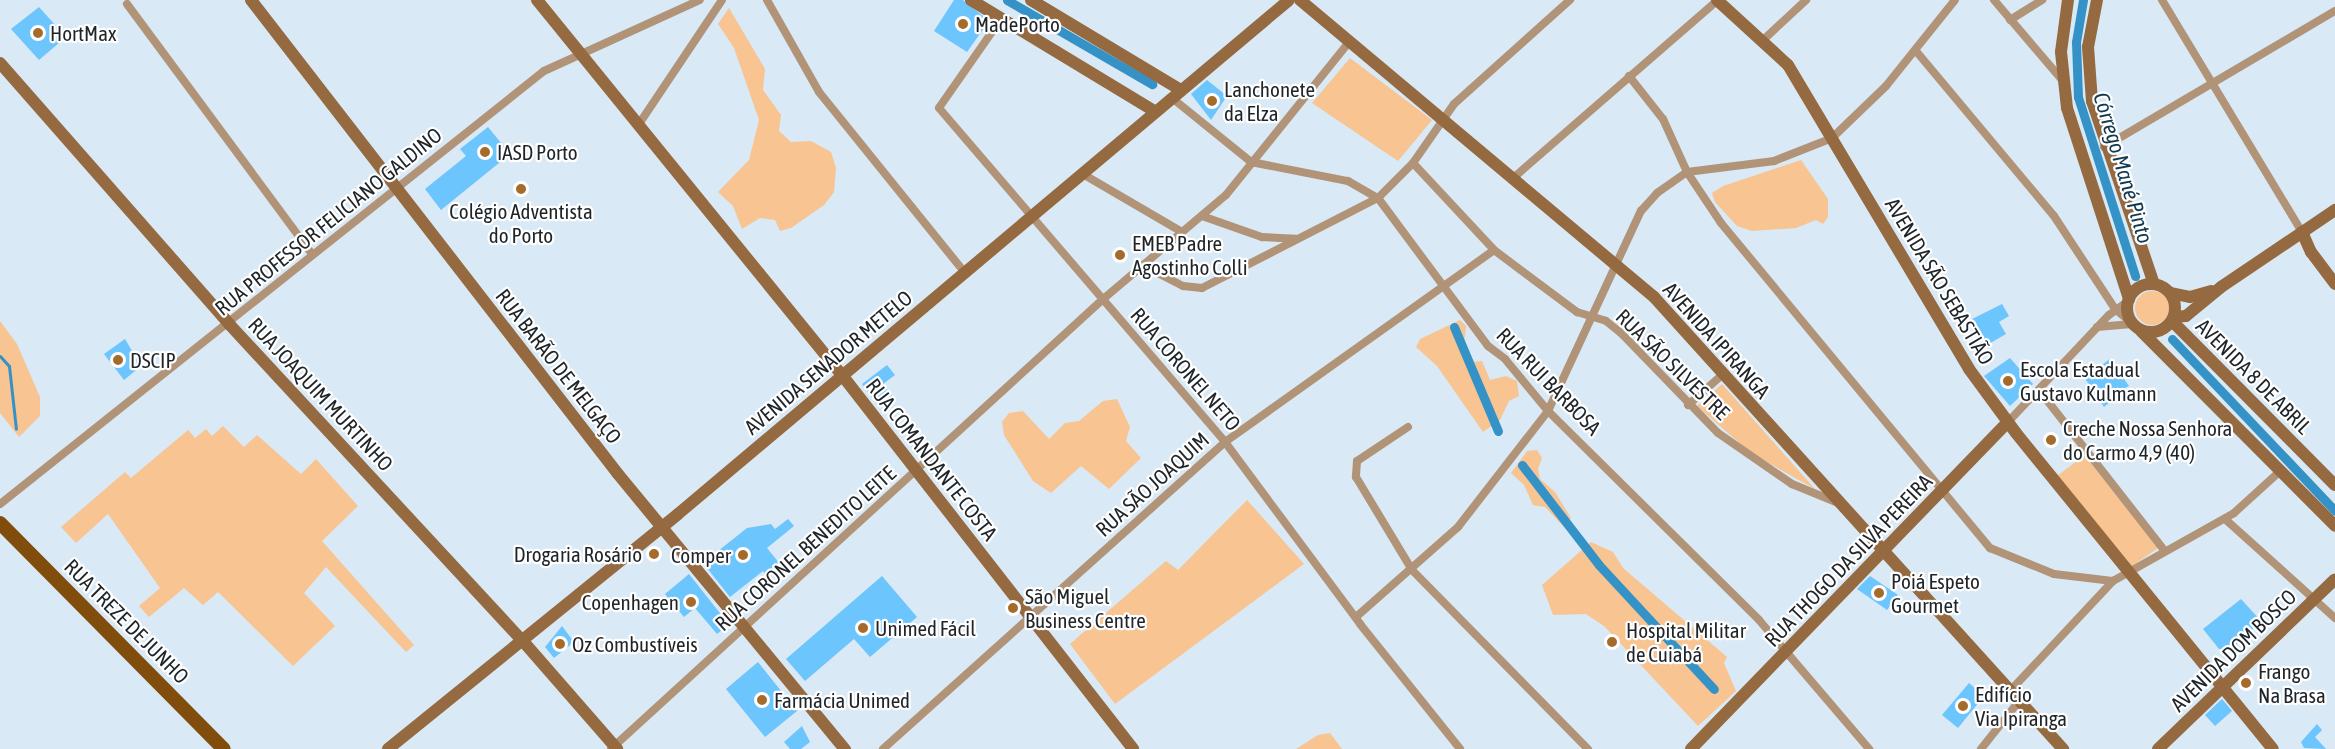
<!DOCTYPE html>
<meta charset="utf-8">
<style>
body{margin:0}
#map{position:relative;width:2335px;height:749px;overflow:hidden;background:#d9e9f5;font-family:"Asap Condensed",sans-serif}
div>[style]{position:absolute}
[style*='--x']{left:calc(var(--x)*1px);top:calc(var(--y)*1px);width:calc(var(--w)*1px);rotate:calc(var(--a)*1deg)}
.green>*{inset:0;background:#f7c492}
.round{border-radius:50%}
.stream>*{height:3px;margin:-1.5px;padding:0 1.5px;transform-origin:1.5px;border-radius:1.5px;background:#3592c7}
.canal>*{height:9px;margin:-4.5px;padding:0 4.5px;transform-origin:4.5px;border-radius:4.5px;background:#3592c7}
.building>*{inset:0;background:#6cc5fd}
.street>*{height:8px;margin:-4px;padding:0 4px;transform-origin:4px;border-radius:4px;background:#b19377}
.secondary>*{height:12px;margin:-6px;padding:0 6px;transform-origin:6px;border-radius:6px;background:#956a40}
.secondary>.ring{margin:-6px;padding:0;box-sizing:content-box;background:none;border:12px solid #956a40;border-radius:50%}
.primary>*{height:14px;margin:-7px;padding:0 7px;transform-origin:7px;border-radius:7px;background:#804d0c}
.dots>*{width:16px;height:16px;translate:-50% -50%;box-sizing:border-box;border:3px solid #fff;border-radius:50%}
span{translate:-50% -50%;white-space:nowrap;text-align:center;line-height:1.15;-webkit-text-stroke:4.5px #fff;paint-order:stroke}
.poi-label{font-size:21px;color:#1e2428}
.left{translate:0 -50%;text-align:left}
.right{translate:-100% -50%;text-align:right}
.street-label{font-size:21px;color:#1e2428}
.water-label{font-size:22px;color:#133a50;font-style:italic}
</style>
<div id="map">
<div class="green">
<div style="clip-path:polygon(729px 8px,765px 69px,763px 90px,781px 115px,779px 131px,791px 142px,811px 141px,831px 152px,836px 168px,834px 192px,824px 205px,791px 228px,780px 231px,775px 220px,760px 218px,742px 229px,733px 206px,718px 192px,749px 160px,759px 120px,734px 48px,718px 24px)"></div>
<div style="clip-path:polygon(1350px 58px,1432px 120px,1398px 161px,1312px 103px)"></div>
<div style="clip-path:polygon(1801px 160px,1828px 199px,1828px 217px,1823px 224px,1816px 220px,1796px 228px,1752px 231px,1737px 226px,1715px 202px,1712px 193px,1723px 186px)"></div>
<div class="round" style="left:2135px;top:291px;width:34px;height:34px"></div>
<div style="clip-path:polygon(1460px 320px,1466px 326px,1464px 343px,1472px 362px,1482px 361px,1490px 380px,1506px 376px,1517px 381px,1519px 396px,1509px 401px,1500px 420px,1483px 432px,1437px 366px,1416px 347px,1420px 339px)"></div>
<div style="clip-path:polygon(0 321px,17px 344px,40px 397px,40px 416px,19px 437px,0 413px)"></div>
<div style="clip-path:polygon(1722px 384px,1815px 489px,1751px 453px,1697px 406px)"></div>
<div style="clip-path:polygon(1117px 399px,1130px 427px,1126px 441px,1141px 458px,1109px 489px,1081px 466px,1051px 493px,1033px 481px,1004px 435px,1002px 422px,1009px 413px,1023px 411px,1049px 439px,1065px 423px,1079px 421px,1103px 401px)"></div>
<div style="clip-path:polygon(223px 426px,244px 447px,257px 435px,301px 474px,316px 459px,358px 506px,322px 541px,414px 645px,406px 652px,326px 567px,304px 593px,335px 626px,293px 666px,218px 592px,203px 605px,184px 588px,149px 617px,139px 606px,160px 588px,108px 514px,76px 543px,61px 527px,125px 472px,131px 478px,188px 430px,195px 438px,206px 429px,212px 436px)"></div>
<div style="clip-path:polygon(1537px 450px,1542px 458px,1538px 469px,1540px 479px,1555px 492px,1571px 518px,1564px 527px,1545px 507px,1533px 505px,1524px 485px,1511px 473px,1527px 451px)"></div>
<div style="clip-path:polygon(2085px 455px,2158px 548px,2132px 566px,2057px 476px)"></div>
<div style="clip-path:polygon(1247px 500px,1304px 564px,1115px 704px,1070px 644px,1166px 561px,1178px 570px)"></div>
<div style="clip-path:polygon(1591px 542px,1613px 552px,1623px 568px,1727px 657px,1724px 663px,1736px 691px,1698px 726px,1604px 626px,1586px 614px,1553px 615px,1542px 585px)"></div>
<div style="clip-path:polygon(1330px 733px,1342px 749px,1296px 749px,1318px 735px)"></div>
</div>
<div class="stream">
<div style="--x:0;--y:356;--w:13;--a:48"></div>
<div style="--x:9;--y:366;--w:63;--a:83.7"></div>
</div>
<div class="canal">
<div style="--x:1007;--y:0;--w:168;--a:30.1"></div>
<div style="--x:2083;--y:0;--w:43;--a:99.5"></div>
<div style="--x:2076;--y:42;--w:55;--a:87.9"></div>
<div style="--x:2078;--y:97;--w:188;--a:72.3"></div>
<div style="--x:1454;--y:327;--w:113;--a:67.1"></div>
<div style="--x:2172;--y:339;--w:237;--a:46.5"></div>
<div style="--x:1522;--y:465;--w:126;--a:52.4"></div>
<div style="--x:1599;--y:565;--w:169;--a:47.2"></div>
</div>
<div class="building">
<div style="clip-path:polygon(954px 0,963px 0,989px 21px,967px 52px,934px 31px)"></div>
<div style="clip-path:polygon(39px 7px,66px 37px,39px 60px,11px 29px)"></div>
<div style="clip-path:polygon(1207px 80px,1227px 96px,1211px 120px,1191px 94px)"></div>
<div style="clip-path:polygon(488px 127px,510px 154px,441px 210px,425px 189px,466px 156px,460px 149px)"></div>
<div style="clip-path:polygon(2002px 304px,2009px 316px,1999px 322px,2006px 334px,1987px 345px,1972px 319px)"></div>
<div style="clip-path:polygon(125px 339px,141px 366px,124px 380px,104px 354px)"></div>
<div style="clip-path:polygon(2010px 358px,2033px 384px,2010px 406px,1984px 376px)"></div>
<div style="clip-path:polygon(2110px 359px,2129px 386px,2106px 397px,2110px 402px,2104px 407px,2084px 377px,2106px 368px,2103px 364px)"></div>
<div style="clip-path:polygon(887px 365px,895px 375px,883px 384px,892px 396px,878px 406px,862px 384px)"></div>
<div style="clip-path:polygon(788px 519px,794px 526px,767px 548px,780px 564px,766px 575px,763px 571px,730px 597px,703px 563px,747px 528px,771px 524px,775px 529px)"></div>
<div style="clip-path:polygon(689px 574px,723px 617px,727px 626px,717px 634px,695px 608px,684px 617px,665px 594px)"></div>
<div style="clip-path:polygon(882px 576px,917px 617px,870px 657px,854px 639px,805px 681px,786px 659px)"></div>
<div style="clip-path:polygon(1870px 576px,1898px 595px,1887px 610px,1857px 589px)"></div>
<div style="clip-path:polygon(2241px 599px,2261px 621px,2232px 649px,2219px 649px,2203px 629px)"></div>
<div style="clip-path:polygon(562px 626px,574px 642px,554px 658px,545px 647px)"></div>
<div style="clip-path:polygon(758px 662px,797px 711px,765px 737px,726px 689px)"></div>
<div style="clip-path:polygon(1969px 683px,1984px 696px,1958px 728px,1942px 715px)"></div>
<div style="clip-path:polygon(2222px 699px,2232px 711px,2215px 726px,2205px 715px)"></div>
<div style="clip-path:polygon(2317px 724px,2322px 730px,2315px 737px,2326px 749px,2304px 748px,2301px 742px)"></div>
<div style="clip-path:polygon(802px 726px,810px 742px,801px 749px,790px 749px,784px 742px)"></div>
</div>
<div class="street">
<div style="--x:767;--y:0;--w:106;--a:60.5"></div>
<div style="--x:819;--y:92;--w:233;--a:51.1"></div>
<div style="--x:1994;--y:0;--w:105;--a:49.6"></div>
<div style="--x:2162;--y:0;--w:271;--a:58.9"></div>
<div style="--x:127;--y:4;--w:312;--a:53.5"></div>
<div style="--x:1001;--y:19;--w:108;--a:124.9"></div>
<div style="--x:939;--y:108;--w:440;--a:49.4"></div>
<div style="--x:1225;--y:442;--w:227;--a:53.4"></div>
<div style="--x:1360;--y:624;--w:160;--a:51.3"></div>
<div style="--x:2010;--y:20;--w:38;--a:-32"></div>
<div style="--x:1761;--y:42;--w:62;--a:-43"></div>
<div style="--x:1916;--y:51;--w:215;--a:50.1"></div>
<div style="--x:2054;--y:216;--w:111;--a:56.7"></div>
<div style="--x:2115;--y:309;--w:23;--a:40"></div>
<div style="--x:1629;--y:76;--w:55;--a:51.7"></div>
<div style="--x:1663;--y:119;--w:58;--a:65.6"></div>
<div style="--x:1687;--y:172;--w:61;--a:56.3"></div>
<div style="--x:1721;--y:223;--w:422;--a:50.4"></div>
<div style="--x:1990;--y:548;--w:69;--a:22.1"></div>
<div style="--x:2054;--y:574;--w:59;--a:6.8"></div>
<div style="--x:1172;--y:98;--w:102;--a:39"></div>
<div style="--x:1251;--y:162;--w:99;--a:11.1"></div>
<div style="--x:1348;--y:181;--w:34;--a:30"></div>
<div style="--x:1378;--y:198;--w:184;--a:53.4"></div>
<div style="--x:1488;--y:346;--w:21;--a:37"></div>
<div style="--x:1505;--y:359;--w:67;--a:50.4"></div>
<div style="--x:1548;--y:411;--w:297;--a:44.7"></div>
<div style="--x:1759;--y:620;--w:170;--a:49.5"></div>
<div style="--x:639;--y:124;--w:149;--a:-56.2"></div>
<div style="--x:2104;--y:147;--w:268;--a:-30.5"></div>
<div style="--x:1413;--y:163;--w:119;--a:47"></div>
<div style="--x:1494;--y:250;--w:104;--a:36.8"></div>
<div style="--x:1577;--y:312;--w:30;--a:17"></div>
<div style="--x:1606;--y:321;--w:19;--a:39"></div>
<div style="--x:1621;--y:333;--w:139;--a:45.9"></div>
<div style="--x:1718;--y:433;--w:90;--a:34.6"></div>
<div style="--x:1792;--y:484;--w:50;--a:22.4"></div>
<div style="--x:1081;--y:173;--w:117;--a:30.3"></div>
<div style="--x:1512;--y:179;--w:273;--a:-41"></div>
<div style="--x:1202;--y:216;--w:64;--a:19.3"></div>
<div style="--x:1262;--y:237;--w:34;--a:3"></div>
<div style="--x:1142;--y:265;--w:46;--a:27.1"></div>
<div style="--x:1183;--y:286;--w:19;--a:6"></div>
<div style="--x:1202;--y:288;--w:198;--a:-27.1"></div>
<div style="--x:1378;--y:198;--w:49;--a:-45"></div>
<div style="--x:1413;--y:163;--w:72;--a:-55.2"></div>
<div style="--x:1454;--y:104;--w:156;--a:-41.9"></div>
<div style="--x:2097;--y:327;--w:35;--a:-5"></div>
<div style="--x:2039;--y:390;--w:204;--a:52"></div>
<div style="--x:1688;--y:405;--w:45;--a:-41.4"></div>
<div style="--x:2008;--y:422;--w:147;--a:-46.7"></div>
<div style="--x:2109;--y:315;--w:24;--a:-36"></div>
<div style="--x:1408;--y:427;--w:61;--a:146.3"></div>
<div style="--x:1357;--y:461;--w:16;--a:94"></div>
<div style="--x:1356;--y:477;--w:109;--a:58.9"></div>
<div style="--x:1412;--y:570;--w:251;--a:45.5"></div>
<div style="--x:0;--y:504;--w:695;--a:-38.52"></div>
<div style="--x:544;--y:71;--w:171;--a:-24.5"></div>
<div style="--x:2225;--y:519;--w:148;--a:42"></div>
<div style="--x:1356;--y:617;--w:136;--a:-41.4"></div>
<div style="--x:1458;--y:527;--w:147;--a:-52.2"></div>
<div style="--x:1548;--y:411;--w:221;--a:-65.1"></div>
<div style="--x:1641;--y:211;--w:24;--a:-48"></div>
<div style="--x:1657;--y:193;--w:37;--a:-35"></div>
<div style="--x:1687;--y:172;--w:88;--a:-7.2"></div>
<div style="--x:1774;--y:161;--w:62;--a:-21.6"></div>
<div style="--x:1832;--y:138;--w:75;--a:-43.9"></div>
<div style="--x:1886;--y:86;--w:110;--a:-51.3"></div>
<div style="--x:2010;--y:691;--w:151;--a:-46.9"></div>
<div style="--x:2113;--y:581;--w:139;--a:-29.3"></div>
<div style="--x:2234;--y:513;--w:61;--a:-42.3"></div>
<div style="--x:611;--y:749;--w:665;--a:-42.44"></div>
<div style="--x:1102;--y:300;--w:162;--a:-40.3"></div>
<div style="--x:1226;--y:195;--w:198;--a:-51.2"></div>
<div style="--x:883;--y:749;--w:460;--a:-41.9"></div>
<div style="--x:1225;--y:442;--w:330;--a:-35.5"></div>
<div style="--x:1981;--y:749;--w:61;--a:-51.6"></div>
</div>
<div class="secondary">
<div style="--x:251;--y:0;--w:599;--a:52.25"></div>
<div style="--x:618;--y:474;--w:357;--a:50.5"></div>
<div style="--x:537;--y:0;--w:483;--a:50.9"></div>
<div style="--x:842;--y:375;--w:474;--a:52.1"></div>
<div style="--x:971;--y:0;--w:214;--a:31.2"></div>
<div style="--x:1031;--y:0;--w:175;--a:31"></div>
<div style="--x:1300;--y:0;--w:462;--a:40"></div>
<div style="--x:1654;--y:297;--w:610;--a:47.86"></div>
<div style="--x:1717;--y:0;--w:96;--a:42.5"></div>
<div style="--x:1788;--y:65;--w:354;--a:59.2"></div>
<div style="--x:1969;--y:369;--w:79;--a:53.7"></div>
<div style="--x:2016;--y:433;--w:407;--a:50.9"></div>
<div style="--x:2068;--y:0;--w:52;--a:97.7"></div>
<div style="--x:2061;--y:52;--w:56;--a:83.9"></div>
<div style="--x:2067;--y:108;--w:201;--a:72"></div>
<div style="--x:2097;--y:0;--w:48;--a:100.8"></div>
<div style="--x:2088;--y:47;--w:54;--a:85.8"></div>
<div style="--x:2092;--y:101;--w:193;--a:71.3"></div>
<div style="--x:0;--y:63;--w:349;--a:48.7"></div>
<div style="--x:230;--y:325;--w:430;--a:47.2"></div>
<div style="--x:522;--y:640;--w:145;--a:48.9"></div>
<div style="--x:2302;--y:232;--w:22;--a:66"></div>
<div style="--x:2311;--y:252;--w:40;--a:53"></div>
<div class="ring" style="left:2127px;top:284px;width:36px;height:36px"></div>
<div style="--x:2170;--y:293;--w:20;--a:11"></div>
<div style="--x:2190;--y:297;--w:22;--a:-16"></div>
<div style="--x:2174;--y:317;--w:12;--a:-5"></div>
<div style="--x:2186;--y:316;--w:45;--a:-39.6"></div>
<div style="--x:2221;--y:287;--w:138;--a:-34"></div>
<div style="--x:2172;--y:321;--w:231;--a:45.2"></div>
<div style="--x:2141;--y:331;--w:275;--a:45.1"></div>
<div style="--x:388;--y:749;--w:373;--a:-39"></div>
<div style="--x:678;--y:514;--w:798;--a:-40.07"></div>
<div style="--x:1691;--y:749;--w:455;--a:-45.9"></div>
<div style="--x:2158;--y:749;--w:245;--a:-43.8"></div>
</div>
<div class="primary">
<div style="--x:0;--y:523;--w:318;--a:45.3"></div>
</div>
<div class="dots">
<div style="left:963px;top:24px;background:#a56b2b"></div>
<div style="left:38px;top:33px;background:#a56b2b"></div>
<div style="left:1212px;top:101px;background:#a56b2b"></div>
<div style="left:485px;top:152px;background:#a56b2b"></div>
<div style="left:521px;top:189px;background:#a56b2b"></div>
<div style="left:1120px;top:255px;background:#a56b2b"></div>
<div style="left:118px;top:360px;background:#a56b2b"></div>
<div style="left:2008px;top:381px;background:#a56b2b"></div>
<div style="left:2051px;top:440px;background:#a56b2b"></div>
<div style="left:654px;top:554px;background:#a56b2b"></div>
<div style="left:743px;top:555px;background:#a56b2b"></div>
<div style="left:1879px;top:593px;background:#a56b2b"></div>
<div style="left:691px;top:602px;background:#a56b2b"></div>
<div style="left:1013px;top:608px;background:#a56b2b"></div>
<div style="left:863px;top:628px;background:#a56b2b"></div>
<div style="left:1612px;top:642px;background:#a56b2b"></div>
<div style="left:560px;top:644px;background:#a56b2b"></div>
<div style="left:2246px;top:683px;background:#a56b2b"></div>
<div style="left:762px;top:700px;background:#a56b2b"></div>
<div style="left:1963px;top:706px;background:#a56b2b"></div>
</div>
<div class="poi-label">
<span class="left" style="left:975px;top:24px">MadePorto</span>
<span class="left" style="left:50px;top:33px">HortMax</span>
<span class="left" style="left:1224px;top:101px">Lanchonete<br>da Elza</span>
<span class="left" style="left:497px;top:152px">IASD Porto</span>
<span style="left:521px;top:223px">Colégio Adventista<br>do Porto</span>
<span class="left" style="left:1132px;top:255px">EMEB Padre<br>Agostinho Colli</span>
<span class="left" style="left:130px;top:360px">DSCIP</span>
<span class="left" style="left:2020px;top:381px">Escola Estadual<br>Gustavo Kulmann</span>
<span class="left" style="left:2063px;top:440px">Creche Nossa Senhora<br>do Carmo 4,9 (40)</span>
<span class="right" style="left:642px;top:554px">Drogaria Rosário</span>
<span class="right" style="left:731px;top:555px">Comper</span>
<span class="left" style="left:1891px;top:593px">Poiá Espeto<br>Gourmet</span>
<span class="left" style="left:1025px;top:608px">São Miguel<br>Business Centre</span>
<span class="right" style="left:679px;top:602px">Copenhagen</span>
<span class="left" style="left:875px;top:628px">Unimed Fácil</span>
<span class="left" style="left:1626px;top:642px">Hospital Militar<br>de Cuiabá</span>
<span class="left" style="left:572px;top:644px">Oz Combustíveis</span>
<span class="left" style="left:2258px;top:683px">Frango<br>Na Brasa</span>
<span class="left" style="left:1975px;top:706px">Edifício<br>Via Ipiranga</span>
<span class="left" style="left:774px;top:700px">Farmácia Unimed</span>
</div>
<div class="street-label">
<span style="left:328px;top:221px;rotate:-39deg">RUA PROFESSOR FELICIANO GALDINO</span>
<span style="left:1940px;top:281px;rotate:59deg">AVENIDA SÃO SEBASTIÃO</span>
<span style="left:1717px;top:340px;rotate:48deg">AVENIDA IPIRANGA</span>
<span style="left:828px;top:362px;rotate:-40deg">AVENIDA SENADOR METELO</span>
<span style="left:1673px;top:364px;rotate:44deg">RUA SÃO SILVESTRE</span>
<span style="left:559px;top:366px;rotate:52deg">RUA BARÃO DE MELGAÇO</span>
<span style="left:1186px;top:369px;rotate:49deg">RUA CORONEL NETO</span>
<span style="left:2254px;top:376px;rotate:45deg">AVENIDA 8 DE ABRIL</span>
<span style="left:1549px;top:381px;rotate:46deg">RUA RUI BARBOSA</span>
<span style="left:321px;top:394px;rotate:47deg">RUA JOAQUIM MURTINHO</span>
<span style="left:932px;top:459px;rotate:52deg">RUA COMANDANTE COSTA</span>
<span style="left:1152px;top:484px;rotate:-42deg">RUA SÃO JOAQUIM</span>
<span style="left:805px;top:548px;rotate:-42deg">RUA CORONEL BENEDITO LEITE</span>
<span style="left:1848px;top:560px;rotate:-46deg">RUA THOGO DA SILVA PEREIRA</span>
<span style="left:127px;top:621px;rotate:45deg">RUA TREZE DE JUNHO</span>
<span style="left:2233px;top:650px;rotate:-44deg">AVENIDA DOM BOSCO</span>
</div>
<div class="water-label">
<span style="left:2123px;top:168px;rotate:73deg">Córrego Mané Pinto</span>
</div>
</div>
